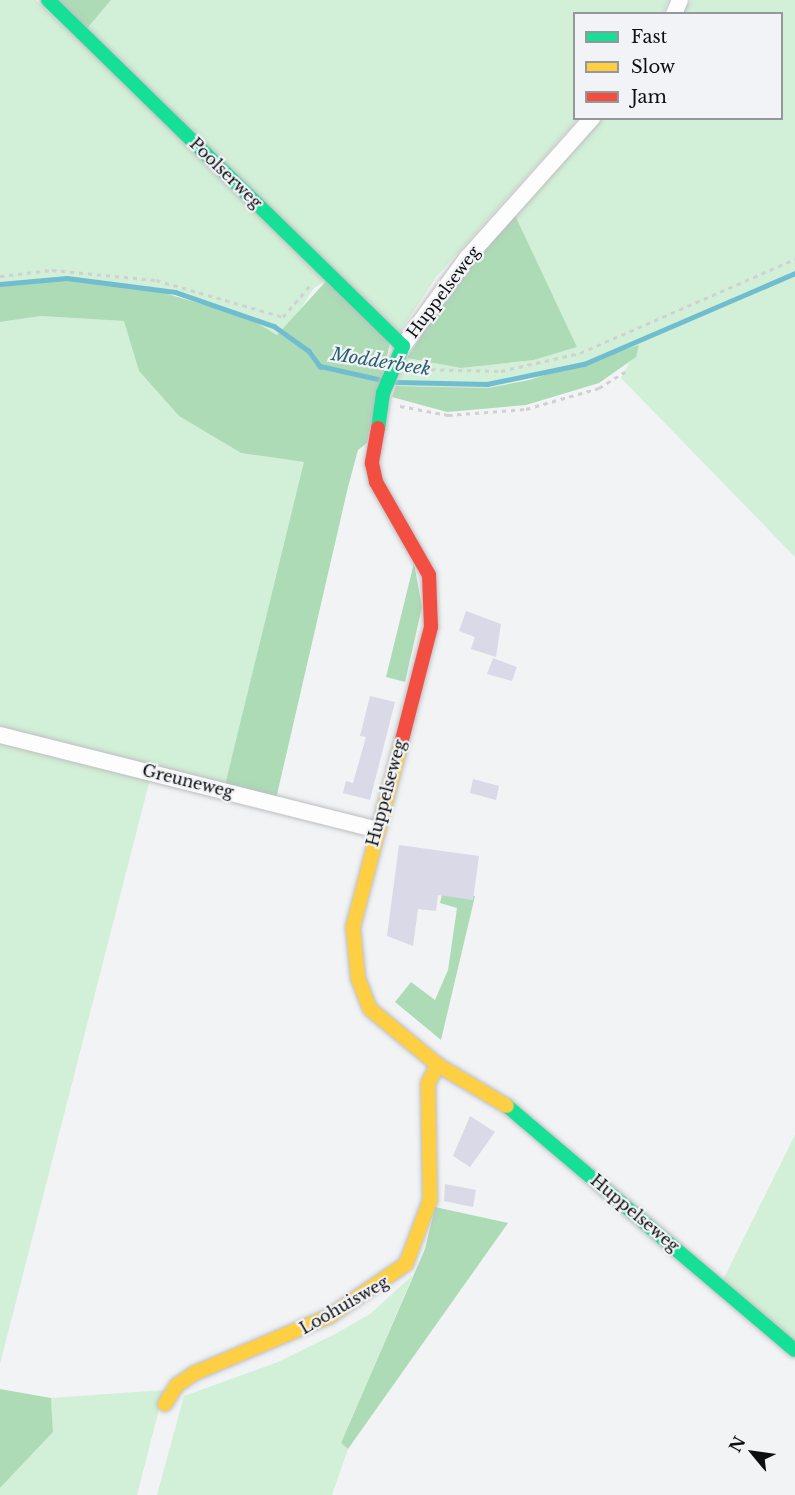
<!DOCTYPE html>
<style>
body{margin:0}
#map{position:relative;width:795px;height:1495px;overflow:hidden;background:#f2f3f5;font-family:"Libre Baskerville",serif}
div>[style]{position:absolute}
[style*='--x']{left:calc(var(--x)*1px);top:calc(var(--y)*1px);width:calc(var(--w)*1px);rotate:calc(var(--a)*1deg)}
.green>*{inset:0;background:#d2efd7}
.forest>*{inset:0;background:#addbb6}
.stream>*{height:4.5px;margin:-2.25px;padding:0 2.25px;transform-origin:2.25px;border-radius:2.25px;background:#70bdcf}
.building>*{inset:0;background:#d9d9e8}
.path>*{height:3px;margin-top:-1.5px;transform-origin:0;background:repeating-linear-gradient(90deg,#d1d1d1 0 4.5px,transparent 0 9px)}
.roads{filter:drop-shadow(0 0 2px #bdbebf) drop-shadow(0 0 2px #bdbebf)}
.street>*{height:16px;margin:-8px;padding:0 8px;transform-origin:8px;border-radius:8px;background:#fdfdfe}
.fast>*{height:14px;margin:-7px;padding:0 7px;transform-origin:7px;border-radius:7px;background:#16e098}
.slow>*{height:14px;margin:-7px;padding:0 7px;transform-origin:7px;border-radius:7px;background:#ffcf43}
.jam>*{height:14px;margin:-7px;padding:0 7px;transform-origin:7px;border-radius:7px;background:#f24e42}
span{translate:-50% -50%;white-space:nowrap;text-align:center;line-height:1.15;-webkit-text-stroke:4.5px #f1f3f6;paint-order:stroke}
.street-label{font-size:16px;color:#0d0e0f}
.water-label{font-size:18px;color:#27616e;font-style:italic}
.legend{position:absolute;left:573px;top:12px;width:210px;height:108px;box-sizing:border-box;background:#f1f3f6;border:2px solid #96979a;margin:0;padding:8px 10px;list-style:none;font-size:18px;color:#0d0e0f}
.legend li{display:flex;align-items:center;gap:12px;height:30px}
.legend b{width:30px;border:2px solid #96979a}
.north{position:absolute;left:723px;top:1423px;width:60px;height:60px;-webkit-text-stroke:4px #f1f3f6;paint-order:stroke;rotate:299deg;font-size:16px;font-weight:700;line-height:24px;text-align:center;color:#0d0e0f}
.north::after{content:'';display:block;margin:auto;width:21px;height:27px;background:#0d0e0f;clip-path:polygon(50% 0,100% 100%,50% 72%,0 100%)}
</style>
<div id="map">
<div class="green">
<div style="clip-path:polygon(0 0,36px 0,328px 279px,314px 288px,291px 324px,277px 335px,249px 318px,174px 294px,45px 282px,0 286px)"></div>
<div style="clip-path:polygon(111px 0,668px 0,663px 13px,574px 14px,578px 119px,436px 277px,400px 332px,84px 32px)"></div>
<div style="clip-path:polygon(692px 0,795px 0,795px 557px,621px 378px,639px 345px,585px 366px,488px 388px,396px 386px,407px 358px,461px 368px,534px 360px,577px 347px,514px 213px,601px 119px,782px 118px,782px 14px,681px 13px)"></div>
<div style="clip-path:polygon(41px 316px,125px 321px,139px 371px,179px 416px,241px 453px,305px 462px,225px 785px,0 731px,0 322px)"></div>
<div style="clip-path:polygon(0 743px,150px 779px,0 1364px)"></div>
<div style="clip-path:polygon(795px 1135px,795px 1342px,723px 1280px)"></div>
<div style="clip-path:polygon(413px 1275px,341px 1443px,348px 1449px,332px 1495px,157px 1495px,184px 1396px,278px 1362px,337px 1333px,370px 1314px)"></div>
<div style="clip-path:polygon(164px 1390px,137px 1495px,0 1495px,0 1488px,53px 1432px,51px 1398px)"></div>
</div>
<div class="forest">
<div style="clip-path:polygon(53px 0,111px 0,84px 32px)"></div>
<div style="clip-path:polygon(514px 213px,577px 347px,534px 360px,461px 368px,407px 358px,452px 288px)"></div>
<div style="clip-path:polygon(328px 279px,390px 343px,367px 443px,358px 450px,348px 487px,276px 799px,225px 785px,304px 462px,241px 453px,179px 416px,139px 371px,124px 321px,41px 316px,0 322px,0 286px,68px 280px,154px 290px,249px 318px,277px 335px)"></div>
<div style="clip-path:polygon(639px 345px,636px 357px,599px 383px,526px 405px,447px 412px,392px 397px,396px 386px,488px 388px,529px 380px)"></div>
<div style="clip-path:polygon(414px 563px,422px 607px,405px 682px,386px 677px)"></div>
<div style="clip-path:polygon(443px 890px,475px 896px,441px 1040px,395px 1002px,411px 982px,435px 1000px,448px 970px,457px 908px,440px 903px)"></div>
<div style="clip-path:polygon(435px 1207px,508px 1223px,348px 1449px,341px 1443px,425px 1249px)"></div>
<div style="clip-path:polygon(0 1389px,51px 1398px,53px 1432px,0 1488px)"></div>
</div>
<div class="stream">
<div style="--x:0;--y:284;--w:67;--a:-5.1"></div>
<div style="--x:67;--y:278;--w:109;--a:7.4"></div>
<div style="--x:175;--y:292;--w:105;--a:19"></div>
<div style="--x:274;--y:326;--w:43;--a:35.5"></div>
<div style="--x:309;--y:351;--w:19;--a:54"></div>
<div style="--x:320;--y:366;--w:64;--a:12.7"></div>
<div style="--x:396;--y:382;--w:91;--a:1.3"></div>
<div style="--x:487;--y:384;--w:99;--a:-11.7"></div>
<div style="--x:584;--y:364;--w:230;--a:-23.3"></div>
</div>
<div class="building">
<div style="clip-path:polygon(466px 611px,501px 624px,496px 657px,471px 649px,475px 637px,459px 631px)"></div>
<div style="clip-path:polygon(493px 658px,517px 667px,512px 681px,487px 674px)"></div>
<div style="clip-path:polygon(370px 696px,395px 702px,370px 800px,343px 793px,346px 781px,353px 783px,366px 737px,360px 736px)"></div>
<div style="clip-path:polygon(473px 779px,499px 786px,496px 800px,470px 793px)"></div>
<div style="clip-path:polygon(399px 845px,479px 856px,473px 900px,438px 895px,436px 911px,418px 909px,413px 946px,387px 936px)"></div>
<div style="clip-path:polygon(470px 1116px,495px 1132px,470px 1167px,453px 1156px)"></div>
<div style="clip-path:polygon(445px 1184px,476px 1190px,473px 1207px,444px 1201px)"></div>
</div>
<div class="path">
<div style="--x:0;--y:276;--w:52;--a:-6.6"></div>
<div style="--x:52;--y:270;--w:104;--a:5.5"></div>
<div style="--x:156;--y:280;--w:132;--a:16.2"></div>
<div style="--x:283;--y:317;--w:45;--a:-49.5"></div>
<div style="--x:413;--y:369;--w:88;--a:1.3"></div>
<div style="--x:501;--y:371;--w:81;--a:-12.8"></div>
<div style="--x:580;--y:353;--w:235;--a:-23.6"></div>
<div style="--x:400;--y:406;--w:49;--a:10.6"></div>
<div style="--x:448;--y:415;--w:78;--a:-4.4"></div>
<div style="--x:526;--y:409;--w:76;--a:-16"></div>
<div style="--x:599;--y:388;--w:31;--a:-32"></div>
</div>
<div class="roads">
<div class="street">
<div style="--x:674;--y:14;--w:15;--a:-67"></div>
<div style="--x:403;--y:346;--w:109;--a:-54"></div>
<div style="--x:467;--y:258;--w:188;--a:-48.2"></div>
<div style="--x:0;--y:735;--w:387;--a:14.1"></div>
</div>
<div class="fast">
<div style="--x:48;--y:0;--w:496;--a:44.3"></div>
<div style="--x:403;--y:346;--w:51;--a:113.1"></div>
<div style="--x:383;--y:393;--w:35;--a:98"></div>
<div style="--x:507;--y:1106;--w:377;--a:40.3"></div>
</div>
<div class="slow">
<div style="--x:402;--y:740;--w:193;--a:104.7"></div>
<div style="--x:353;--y:927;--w:51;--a:84.4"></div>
<div style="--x:358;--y:978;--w:33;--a:69"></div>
<div style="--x:370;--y:1009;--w:88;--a:39.5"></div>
<div style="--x:438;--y:1065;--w:80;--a:30.7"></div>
<div style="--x:165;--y:1404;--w:22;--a:-58"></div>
<div style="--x:177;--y:1385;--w:22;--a:-34"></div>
<div style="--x:195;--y:1373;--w:147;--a:-22.9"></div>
<div style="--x:330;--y:1316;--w:92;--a:-34.4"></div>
<div style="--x:406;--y:1264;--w:68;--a:-69.4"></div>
<div style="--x:430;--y:1200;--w:117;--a:-91"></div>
<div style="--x:428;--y:1083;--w:21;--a:-61"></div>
</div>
<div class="jam">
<div style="--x:378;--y:428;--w:36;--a:100"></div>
<div style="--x:372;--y:463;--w:19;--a:78"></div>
<div style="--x:376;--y:482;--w:107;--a:60.3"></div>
<div style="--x:429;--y:575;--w:52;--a:87.8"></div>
<div style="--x:431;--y:627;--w:117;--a:104.4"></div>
</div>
</div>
<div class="street-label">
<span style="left:226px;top:173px;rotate:44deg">Poolserweg</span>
<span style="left:443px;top:292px;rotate:-53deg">Huppelseweg</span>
<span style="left:188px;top:781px;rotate:14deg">Greuneweg</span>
<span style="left:386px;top:793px;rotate:-75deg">Huppelseweg</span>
<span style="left:635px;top:1213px;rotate:40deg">Huppelseweg</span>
<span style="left:344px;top:1305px;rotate:-30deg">Loohuisweg</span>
</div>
<div class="water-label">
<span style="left:381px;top:362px;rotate:9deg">Modderbeek</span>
</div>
<ul class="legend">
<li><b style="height:8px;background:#16e098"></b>Fast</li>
<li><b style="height:8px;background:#ffcf43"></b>Slow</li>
<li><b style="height:8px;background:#f24e42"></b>Jam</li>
</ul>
<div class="north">N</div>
</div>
